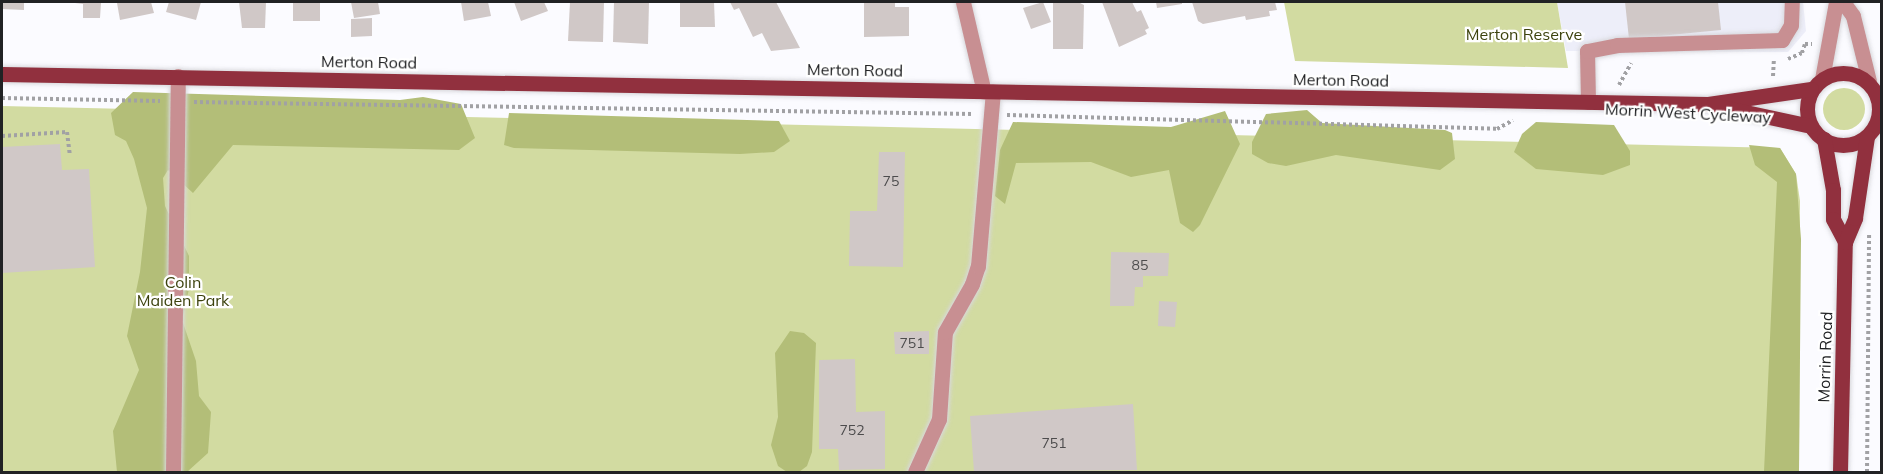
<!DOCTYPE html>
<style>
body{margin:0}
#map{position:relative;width:1883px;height:474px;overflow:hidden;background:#fbfbff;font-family:Mulish,sans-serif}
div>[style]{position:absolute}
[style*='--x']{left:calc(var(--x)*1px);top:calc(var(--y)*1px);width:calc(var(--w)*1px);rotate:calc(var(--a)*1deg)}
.built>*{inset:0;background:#edeef9}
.green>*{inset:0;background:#d2dba1}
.round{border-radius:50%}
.forest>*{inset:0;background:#b3be78}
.building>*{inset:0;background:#d0c8c7}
.path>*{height:4px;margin-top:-2px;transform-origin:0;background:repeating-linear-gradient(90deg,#a1a1a4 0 3px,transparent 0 6px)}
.roads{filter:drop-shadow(0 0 2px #d8d8dc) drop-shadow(0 0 2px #d8d8dc)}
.minor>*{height:15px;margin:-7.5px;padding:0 7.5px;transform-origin:7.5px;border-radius:7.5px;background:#c88f92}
.major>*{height:15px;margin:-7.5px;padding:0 7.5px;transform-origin:7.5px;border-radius:7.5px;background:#91303e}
.major>.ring{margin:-7.5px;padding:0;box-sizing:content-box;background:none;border:15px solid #91303e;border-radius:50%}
span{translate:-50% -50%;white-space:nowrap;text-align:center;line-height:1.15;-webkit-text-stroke:4.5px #fff;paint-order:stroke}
.number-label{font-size:14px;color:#4d4c4d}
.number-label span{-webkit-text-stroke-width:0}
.park-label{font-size:16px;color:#3c420d}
.street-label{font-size:16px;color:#212224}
.frame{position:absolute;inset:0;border:3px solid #212224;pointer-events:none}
</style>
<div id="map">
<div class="built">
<div style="clip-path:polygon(1557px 2px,1803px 2px,1806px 31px,1788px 52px,1566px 51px)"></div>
</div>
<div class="green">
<div style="clip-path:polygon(1284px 2px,1557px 2px,1568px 68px,1295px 61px)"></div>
<div class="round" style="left:1823px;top:88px;width:42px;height:42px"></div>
<div style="clip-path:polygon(2px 106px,1780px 148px,1796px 174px,1800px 201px,1799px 472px,2px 472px)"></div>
</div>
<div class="forest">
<div style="clip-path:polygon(133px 92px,400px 100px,423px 97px,461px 104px,475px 138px,459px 150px,233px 145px,193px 193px,168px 170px,163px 178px,165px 206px,189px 256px,189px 289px,182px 320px,196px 361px,199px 396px,211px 412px,208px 453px,187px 472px,117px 472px,113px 431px,139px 370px,127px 336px,140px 272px,147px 208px,134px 159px,126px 141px,115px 135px,111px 113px)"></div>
<div style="clip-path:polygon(1307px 110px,1322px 123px,1445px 130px,1452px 133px,1455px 159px,1440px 170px,1336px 155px,1286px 166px,1268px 163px,1252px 154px,1252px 142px,1266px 114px)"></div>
<div style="clip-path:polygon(1225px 111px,1240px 144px,1200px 225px,1193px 232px,1180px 223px,1169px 170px,1131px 177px,1091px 162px,1016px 163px,1005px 204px,995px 196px,1000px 150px,1013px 122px,1171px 127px)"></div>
<div style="clip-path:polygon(509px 113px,779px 121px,790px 141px,774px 152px,740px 154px,514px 148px,504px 145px)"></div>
<div style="clip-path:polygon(1536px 122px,1614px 125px,1630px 151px,1630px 165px,1603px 175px,1536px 169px,1514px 152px,1522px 134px)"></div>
<div style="clip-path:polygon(1749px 145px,1780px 148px,1796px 174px,1801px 239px,1799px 472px,1764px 472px,1777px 182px,1755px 165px)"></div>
<div style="clip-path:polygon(790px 331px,804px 333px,816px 343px,812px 452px,807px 466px,799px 472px,787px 472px,778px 466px,771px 445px,778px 417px,775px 353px)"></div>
</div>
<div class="building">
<div style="clip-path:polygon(2px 2px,24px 2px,24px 10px,2px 9px)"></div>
<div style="clip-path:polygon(67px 2px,101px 3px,100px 18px,83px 18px,83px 4px)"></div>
<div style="clip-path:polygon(121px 2px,151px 2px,154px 13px,120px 20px,117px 3px)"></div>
<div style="clip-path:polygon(169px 2px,201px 2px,196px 20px,166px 12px)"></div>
<div style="clip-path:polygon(239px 2px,266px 2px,265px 28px,242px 28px)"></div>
<div style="clip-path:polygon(293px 2px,320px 2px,320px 21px,293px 21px)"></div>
<div style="clip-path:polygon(351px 2px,378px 2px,380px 14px,354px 18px)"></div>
<div style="clip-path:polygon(461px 2px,488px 2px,491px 16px,464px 21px)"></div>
<div style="clip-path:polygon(514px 2px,544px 2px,548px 11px,521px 21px)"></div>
<div style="clip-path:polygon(570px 2px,604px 2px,603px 42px,568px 41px)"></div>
<div style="clip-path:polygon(614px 2px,649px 2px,648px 44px,613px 42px)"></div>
<div style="clip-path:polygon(680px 2px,714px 2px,715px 27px,680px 27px)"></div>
<div style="clip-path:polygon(730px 2px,776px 2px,800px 48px,771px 51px,762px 33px,753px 37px,739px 8px,734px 10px)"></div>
<div style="clip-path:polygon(864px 2px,895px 2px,895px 7px,909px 7px,909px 36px,864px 37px)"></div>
<div style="clip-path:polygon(1043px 2px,1051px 22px,1031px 29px,1023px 8px)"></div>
<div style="clip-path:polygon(1078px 2px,1084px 5px,1083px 49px,1053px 49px,1053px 3px)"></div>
<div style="clip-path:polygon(1102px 2px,1132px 2px,1137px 12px,1141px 10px,1149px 28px,1145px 30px,1147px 34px,1119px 47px)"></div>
<div style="clip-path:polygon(1156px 2px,1182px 2px,1182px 4px,1157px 8px)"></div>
<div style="clip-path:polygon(1192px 2px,1275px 2px,1277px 10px,1269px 11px,1270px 16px,1246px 20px,1245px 16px,1203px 24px,1198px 21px)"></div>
<div style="clip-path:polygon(1625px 2px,1718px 2px,1721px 30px,1629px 39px)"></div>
<div style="clip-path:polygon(372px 18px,372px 36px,351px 37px,351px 19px)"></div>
<div style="clip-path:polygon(60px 144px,62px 170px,89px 169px,95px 267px,2px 273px,2px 147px)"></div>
<div style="clip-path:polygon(879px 152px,905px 152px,903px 267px,849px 266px,850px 211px,877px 211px)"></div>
<div style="clip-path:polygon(1111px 252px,1169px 253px,1168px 276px,1143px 276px,1143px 287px,1135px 287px,1134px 306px,1110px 306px)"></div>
<div style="clip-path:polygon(1159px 301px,1177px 302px,1175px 327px,1158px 326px)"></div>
<div style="clip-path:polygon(929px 331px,929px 354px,895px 354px,894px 332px)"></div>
<div style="clip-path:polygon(855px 359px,856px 412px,885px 411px,885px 469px,839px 470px,838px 449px,819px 449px,819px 360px)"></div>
<div style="clip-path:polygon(1133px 404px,1137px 470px,974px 472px,970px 416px)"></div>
</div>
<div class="path">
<div style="--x:1788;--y:59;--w:15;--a:-23"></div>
<div style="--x:1802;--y:53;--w:9;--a:-72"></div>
<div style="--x:1805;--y:44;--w:7;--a:0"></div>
<div style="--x:1773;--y:76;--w:17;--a:-87"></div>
<div style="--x:1619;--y:85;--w:25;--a:-61"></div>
<div style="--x:2;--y:98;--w:158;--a:1.1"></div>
<div style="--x:194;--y:102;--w:779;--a:0.88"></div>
<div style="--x:1007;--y:115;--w:490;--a:1.6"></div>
<div style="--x:1497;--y:129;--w:18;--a:-29"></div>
<div style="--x:2;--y:136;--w:65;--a:-3.5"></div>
<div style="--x:67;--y:132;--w:24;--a:83"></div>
<div style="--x:1867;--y:472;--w:239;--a:-89.5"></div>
</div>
<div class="roads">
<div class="minor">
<div style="--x:963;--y:2;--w:92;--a:76.9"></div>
<div style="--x:1843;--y:2;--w:17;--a:54"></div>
<div style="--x:1853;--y:16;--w:67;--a:76.2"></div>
<div style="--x:1822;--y:79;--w:78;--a:-79.7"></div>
<div style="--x:1588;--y:102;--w:51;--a:-91.1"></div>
<div style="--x:1587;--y:51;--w:31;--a:-11"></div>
<div style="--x:1617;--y:45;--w:165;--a:-1.7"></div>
<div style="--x:1782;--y:40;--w:17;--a:-59"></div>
<div style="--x:1791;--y:25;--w:23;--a:-88"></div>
<div style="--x:173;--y:472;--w:396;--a:-89.3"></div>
<div style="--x:915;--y:472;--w:58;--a:-65.6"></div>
<div style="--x:939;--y:419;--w:87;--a:-86.1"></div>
<div style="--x:945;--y:332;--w:55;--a:-60.6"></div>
<div style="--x:972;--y:284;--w:19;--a:-72"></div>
<div style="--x:978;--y:266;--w:175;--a:-85.1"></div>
</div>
<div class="major">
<div class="ring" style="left:1807px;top:73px;width:57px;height:57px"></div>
<div style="--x:2;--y:74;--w:1706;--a:1.01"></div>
<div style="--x:1708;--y:104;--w:104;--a:-8.3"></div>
<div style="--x:1713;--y:105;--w:100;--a:12.1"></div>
<div style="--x:1824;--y:139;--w:52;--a:80"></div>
<div style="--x:1833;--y:190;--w:29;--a:90"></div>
<div style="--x:1833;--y:219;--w:26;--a:62"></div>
<div style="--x:1840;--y:472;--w:230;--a:-88.8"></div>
<div style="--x:1845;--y:242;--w:26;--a:-67"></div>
<div style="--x:1855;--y:218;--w:82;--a:-81.6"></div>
</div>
</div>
<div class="number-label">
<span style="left:891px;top:181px">75</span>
<span style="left:1140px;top:265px">85</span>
<span style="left:912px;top:343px">751</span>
<span style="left:852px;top:430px">752</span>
<span style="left:1054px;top:443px">751</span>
</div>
<div class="park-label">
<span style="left:1524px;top:34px">Merton Reserve</span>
<span style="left:183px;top:291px">Colin<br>Maiden Park</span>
</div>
<div class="street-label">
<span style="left:369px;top:62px;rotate:1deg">Merton Road</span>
<span style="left:855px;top:70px;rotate:1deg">Merton Road</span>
<span style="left:1341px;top:80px;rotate:1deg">Merton Road</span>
<span style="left:1688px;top:113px;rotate:3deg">Morrin West Cycleway</span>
<span style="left:1825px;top:357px;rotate:-88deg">Morrin Road</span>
</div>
<div class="frame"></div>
</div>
